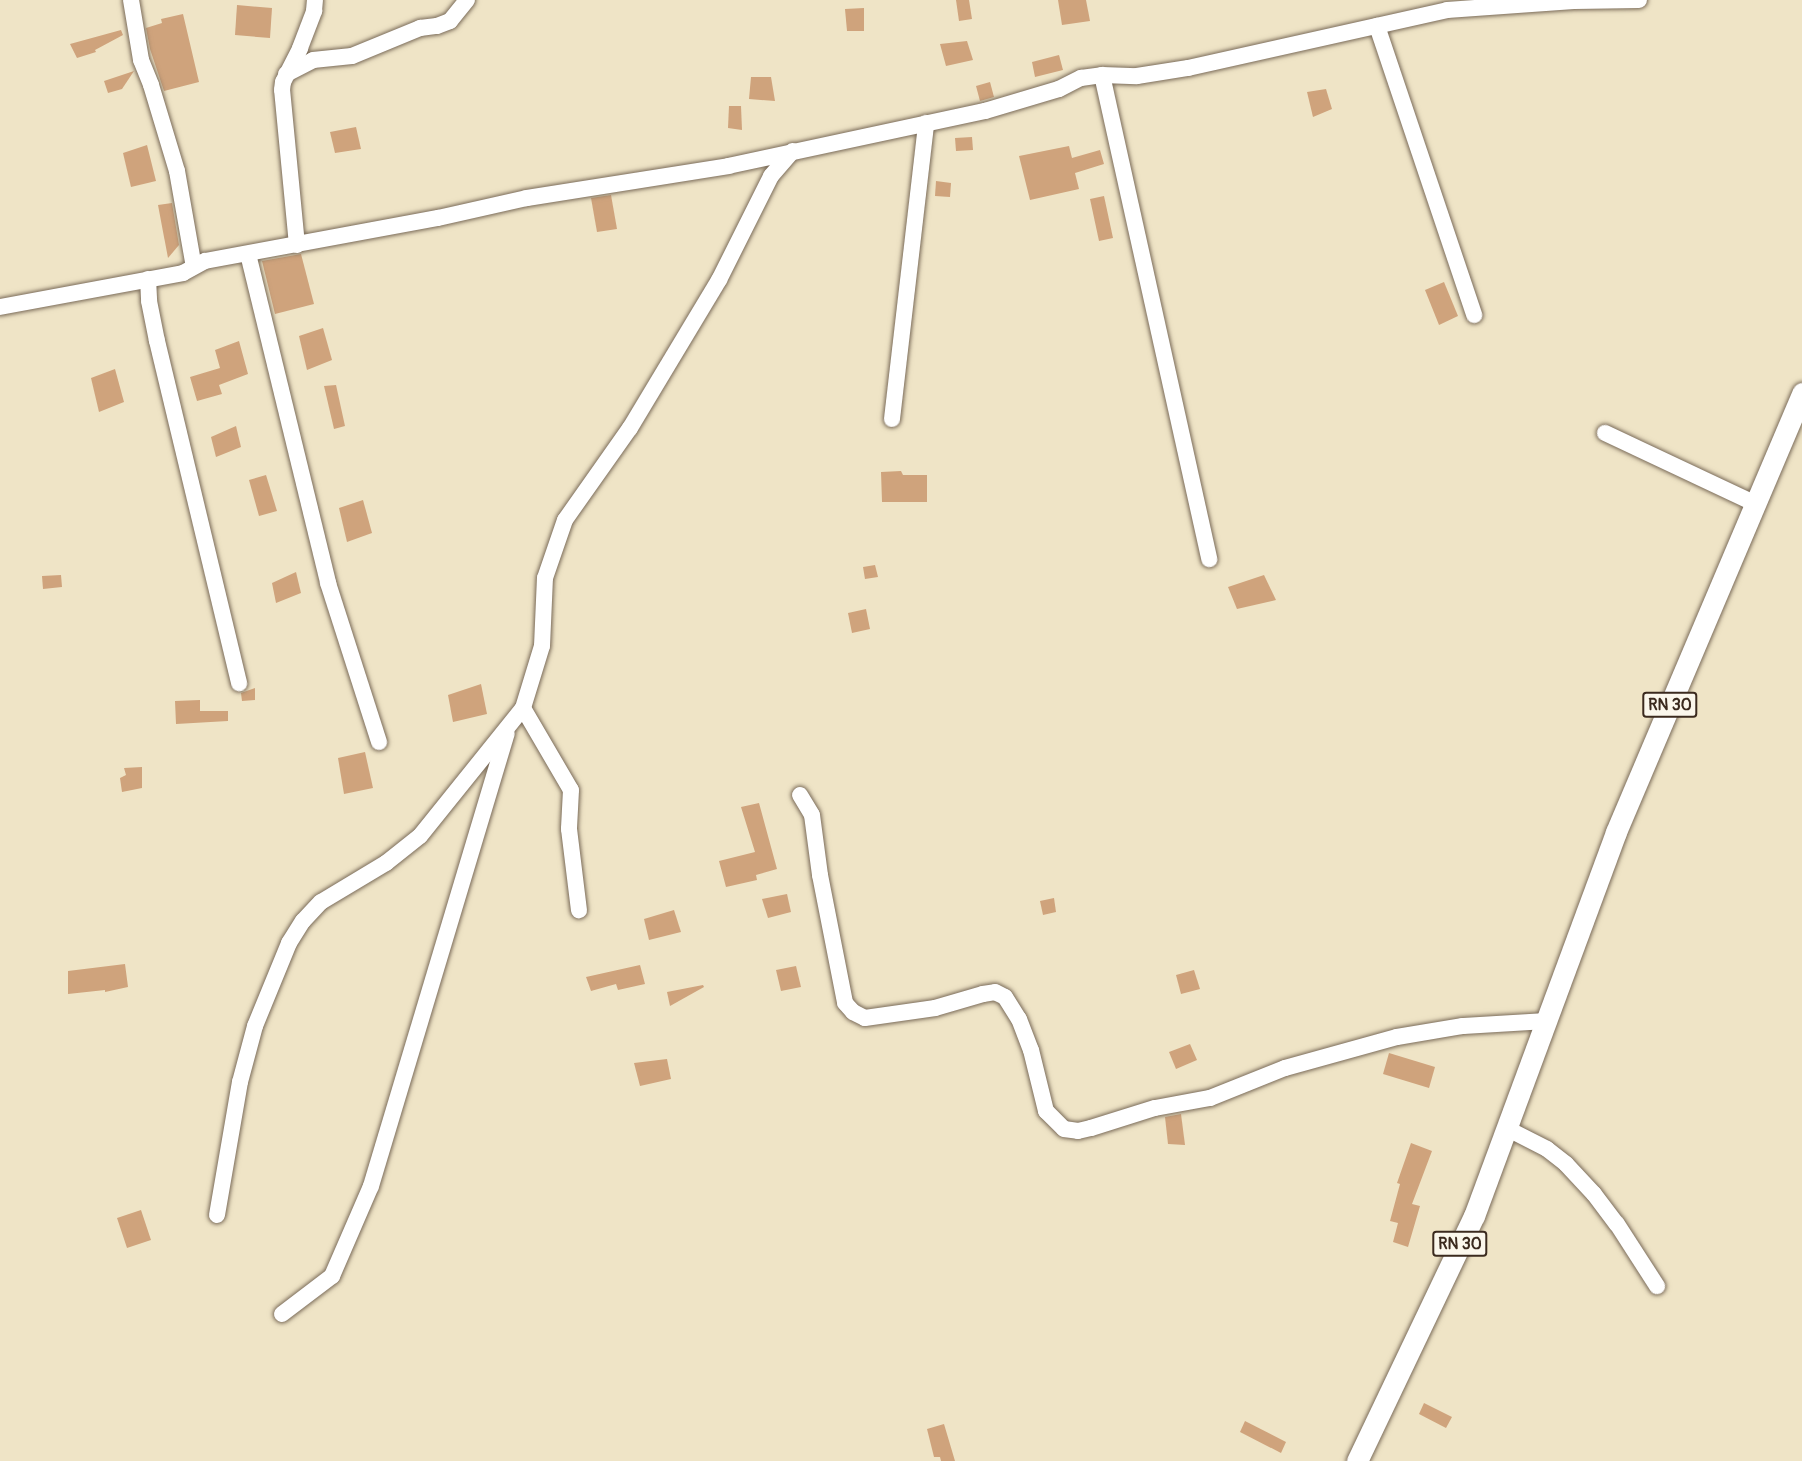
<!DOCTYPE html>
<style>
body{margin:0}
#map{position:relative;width:1802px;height:1461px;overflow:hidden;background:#efe4c6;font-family:Pangolin,sans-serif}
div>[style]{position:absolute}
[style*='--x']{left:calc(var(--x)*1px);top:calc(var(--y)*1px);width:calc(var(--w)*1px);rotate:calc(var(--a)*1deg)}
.building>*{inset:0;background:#cfa37c}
.roads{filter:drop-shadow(0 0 2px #7a6b59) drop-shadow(0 0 2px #7a6b59)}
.minor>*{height:16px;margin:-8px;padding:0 8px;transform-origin:8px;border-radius:8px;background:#fff}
.major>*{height:21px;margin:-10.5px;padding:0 10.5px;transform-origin:10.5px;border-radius:10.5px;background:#fff}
span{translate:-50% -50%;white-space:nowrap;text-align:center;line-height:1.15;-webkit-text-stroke:5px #fbf7ec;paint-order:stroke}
.shield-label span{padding:2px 4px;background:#fbf7ec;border:2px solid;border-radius:4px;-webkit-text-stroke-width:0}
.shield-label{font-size:16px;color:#3b2a1e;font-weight:700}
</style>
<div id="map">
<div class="building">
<div style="clip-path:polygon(956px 0,969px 0,972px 19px,959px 21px)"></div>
<div style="clip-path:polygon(1058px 0,1086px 0,1090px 21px,1062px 25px)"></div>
<div style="clip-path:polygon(237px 5px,272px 8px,270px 38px,235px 35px)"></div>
<div style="clip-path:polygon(864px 8px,864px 31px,847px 31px,845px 9px)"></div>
<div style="clip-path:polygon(183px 14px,199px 82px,164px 91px,150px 49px,146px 28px,162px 23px,161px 19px)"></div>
<div style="clip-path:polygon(121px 30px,123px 35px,95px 50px,96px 52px,77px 58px,70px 44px)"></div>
<div style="clip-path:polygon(967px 41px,973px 60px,946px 66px,940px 44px)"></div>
<div style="clip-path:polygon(1059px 55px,1063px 70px,1035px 77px,1032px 62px)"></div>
<div style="clip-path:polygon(134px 71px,122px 89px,108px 93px,104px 81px)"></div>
<div style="clip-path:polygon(751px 77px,771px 77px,775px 101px,749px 99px)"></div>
<div style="clip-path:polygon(990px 82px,994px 97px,980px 101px,976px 86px)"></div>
<div style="clip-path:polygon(1326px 89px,1332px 109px,1313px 117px,1307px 92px)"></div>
<div style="clip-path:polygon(729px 106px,741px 106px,742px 130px,728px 128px)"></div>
<div style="clip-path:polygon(356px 127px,361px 149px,335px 153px,330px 132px)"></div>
<div style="clip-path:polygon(972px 137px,973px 150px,956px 151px,955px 138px)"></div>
<div style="clip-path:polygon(147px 145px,156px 181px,131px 187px,123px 153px)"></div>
<div style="clip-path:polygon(1069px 146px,1072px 158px,1100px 150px,1104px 164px,1075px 173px,1079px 189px,1030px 200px,1019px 156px)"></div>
<div style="clip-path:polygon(936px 181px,951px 183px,950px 197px,935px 196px)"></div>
<div style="clip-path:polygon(611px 195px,617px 229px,597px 232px,591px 198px)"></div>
<div style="clip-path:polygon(1104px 196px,1113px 238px,1099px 241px,1090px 199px)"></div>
<div style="clip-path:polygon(172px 203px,179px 245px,168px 258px,158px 205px)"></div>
<div style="clip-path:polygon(301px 254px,314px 304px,275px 314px,262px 261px)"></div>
<div style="clip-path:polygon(1444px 282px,1458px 316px,1439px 325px,1425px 290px)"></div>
<div style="clip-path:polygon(323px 328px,332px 360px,307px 370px,299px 336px)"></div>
<div style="clip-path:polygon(239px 341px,248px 374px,219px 385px,222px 394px,197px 401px,190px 377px,220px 368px,215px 350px)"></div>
<div style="clip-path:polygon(115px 369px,124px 402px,99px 412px,91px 378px)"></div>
<div style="clip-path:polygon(336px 385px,345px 426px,334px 429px,324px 386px)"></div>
<div style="clip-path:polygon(236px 426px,241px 447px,216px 457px,211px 437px)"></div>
<div style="clip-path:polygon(901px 471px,903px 475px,927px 475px,927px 502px,882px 502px,881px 472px)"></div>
<div style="clip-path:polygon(266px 475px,277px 511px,259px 516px,249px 480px)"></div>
<div style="clip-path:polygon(363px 500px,372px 533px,347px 542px,339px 508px)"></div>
<div style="clip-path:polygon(875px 565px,878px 577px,865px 579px,863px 567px)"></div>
<div style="clip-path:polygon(296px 572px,301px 593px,276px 603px,272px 583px)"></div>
<div style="clip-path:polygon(61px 575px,62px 587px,43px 589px,42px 576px)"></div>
<div style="clip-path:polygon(1264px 575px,1276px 600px,1237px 609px,1228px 587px)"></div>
<div style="clip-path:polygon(866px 609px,870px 629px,852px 633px,848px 613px)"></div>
<div style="clip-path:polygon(481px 684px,487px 714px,453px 722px,448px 695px)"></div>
<div style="clip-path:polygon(255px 688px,255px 700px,242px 701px,241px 693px)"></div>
<div style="clip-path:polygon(200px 700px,200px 711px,228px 711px,228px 721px,176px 724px,175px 701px)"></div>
<div style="clip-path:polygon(365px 752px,373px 788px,344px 794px,338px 758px)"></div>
<div style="clip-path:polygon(142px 767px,142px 788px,122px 792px,120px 778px,126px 775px,124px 768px)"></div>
<div style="clip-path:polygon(759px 803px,777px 869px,756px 875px,757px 880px,726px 887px,719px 861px,755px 852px,741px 807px)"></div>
<div style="clip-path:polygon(787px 894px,791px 912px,768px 918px,762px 899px)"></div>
<div style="clip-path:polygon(1054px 898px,1056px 912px,1043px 915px,1040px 901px)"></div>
<div style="clip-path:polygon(674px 910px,681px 932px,649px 940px,644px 919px)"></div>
<div style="clip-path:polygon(125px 964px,128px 987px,105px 992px,105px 990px,68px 994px,68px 971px)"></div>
<div style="clip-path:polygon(640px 965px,645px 984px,618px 990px,616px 984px,591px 991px,586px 977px)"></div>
<div style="clip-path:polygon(796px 966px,801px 987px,781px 991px,776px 970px)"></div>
<div style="clip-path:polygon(1194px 970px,1200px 989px,1181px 994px,1176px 975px)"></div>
<div style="clip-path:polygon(703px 985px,704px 987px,670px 1006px,667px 992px)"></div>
<div style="clip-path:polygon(1190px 1044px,1197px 1060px,1176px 1069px,1169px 1052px)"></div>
<div style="clip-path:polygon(1389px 1053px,1435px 1067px,1429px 1088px,1383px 1074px)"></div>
<div style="clip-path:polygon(667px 1059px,671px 1079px,640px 1086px,634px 1063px)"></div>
<div style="clip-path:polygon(1181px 1114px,1185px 1145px,1168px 1144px,1165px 1117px)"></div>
<div style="clip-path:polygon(1411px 1143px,1432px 1151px,1412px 1204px,1420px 1206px,1408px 1247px,1393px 1242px,1398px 1223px,1390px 1221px,1400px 1184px,1397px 1183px)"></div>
<div style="clip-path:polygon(141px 1210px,151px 1240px,127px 1248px,117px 1218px)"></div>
<div style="clip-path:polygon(1424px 1403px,1452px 1417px,1446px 1428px,1419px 1414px)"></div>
<div style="clip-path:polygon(1245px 1421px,1286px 1442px,1281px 1453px,1240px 1432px)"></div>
<div style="clip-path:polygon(944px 1424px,955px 1461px,941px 1461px,940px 1457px,934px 1457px,927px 1429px)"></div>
</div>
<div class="roads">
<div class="minor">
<div style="--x:131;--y:0;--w:61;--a:80.5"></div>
<div style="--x:141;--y:60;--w:27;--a:68"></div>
<div style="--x:151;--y:85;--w:90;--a:73.2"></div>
<div style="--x:177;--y:171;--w:97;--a:80"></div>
<div style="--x:1377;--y:26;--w:305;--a:71.4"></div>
<div style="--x:286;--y:74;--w:30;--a:-27"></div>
<div style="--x:313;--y:60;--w:39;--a:-6"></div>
<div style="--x:352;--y:56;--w:74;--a:-22.4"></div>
<div style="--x:420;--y:28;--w:17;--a:-7"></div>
<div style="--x:437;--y:26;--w:14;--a:-21"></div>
<div style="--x:450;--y:21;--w:27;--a:-51"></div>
<div style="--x:1102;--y:75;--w:496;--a:77.5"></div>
<div style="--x:297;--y:245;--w:156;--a:-95.5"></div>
<div style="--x:282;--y:90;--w:8;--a:-83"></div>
<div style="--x:283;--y:82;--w:38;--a:-63"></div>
<div style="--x:300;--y:48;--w:40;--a:-69"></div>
<div style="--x:314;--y:11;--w:11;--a:-85"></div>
<div style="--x:248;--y:254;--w:339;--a:76.3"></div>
<div style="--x:328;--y:583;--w:167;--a:72.2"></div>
<div style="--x:148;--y:279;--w:22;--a:87"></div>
<div style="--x:149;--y:301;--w:41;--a:78.7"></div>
<div style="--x:157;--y:341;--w:352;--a:76.5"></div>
<div style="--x:0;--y:307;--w:186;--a:-10.5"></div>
<div style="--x:183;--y:273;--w:25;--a:-29"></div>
<div style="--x:205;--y:261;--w:237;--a:-10.5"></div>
<div style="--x:438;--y:218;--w:91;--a:-12.7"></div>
<div style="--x:527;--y:198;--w:204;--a:-9"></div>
<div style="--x:728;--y:166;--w:263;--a:-12.1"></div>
<div style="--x:985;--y:111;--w:77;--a:-16.6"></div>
<div style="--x:1059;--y:89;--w:25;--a:-27"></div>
<div style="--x:1081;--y:78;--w:21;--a:-8"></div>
<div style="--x:1102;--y:75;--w:35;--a:2"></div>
<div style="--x:1137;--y:76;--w:52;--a:-8.9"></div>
<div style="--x:1188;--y:68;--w:265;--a:-12.6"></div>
<div style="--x:1447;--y:10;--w:127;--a:-4.1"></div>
<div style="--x:1574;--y:1;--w:65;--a:-0.9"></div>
<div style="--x:892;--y:419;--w:298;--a:-83.4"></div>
<div style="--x:1605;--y:433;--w:167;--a:25.2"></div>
<div style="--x:523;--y:708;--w:95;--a:59.7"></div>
<div style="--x:571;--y:790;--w:39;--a:93"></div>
<div style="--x:569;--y:829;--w:82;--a:83"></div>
<div style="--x:800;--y:795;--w:23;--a:59"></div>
<div style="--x:812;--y:815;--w:61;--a:82.4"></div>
<div style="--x:820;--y:875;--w:130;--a:78.9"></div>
<div style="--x:845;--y:1003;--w:12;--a:48"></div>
<div style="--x:853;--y:1012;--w:13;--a:27"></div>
<div style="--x:865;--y:1018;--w:71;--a:-8.1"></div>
<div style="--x:935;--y:1008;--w:50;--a:-16.3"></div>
<div style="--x:983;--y:994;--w:12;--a:-9"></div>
<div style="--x:995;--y:992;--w:11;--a:27"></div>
<div style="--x:1005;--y:997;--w:26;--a:58"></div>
<div style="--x:1019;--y:1019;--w:33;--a:69"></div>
<div style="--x:1031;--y:1050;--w:63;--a:76.2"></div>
<div style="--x:1046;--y:1111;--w:25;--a:45"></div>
<div style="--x:1064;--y:1129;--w:14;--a:8"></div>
<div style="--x:1078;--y:1131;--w:13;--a:-13"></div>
<div style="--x:1091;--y:1128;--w:67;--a:-17.4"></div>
<div style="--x:1155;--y:1108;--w:56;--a:-10.3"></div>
<div style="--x:1210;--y:1098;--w:81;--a:-21.8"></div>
<div style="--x:1285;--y:1068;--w:116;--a:-15.5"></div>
<div style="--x:1397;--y:1037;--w:67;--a:-9.5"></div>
<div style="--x:1463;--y:1026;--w:84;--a:-3.4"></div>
<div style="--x:1506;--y:1128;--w:46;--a:27.1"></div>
<div style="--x:1547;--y:1149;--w:24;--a:38"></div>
<div style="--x:1566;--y:1164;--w:41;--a:47"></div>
<div style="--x:1594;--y:1194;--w:38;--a:53"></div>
<div style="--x:1617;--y:1224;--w:74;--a:57.2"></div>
<div style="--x:217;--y:1215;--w:135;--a:-80.2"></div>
<div style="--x:240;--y:1082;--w:58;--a:-75"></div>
<div style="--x:255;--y:1026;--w:90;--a:-67.7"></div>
<div style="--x:289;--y:943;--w:26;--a:-58"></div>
<div style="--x:303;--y:921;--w:26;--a:-47"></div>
<div style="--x:321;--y:902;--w:76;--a:-31"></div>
<div style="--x:386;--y:863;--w:43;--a:-38.5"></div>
<div style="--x:420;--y:836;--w:164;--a:-51.2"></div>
<div style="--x:523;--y:708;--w:65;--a:-73"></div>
<div style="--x:542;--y:646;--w:68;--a:-87.5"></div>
<div style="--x:545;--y:578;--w:61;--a:-71"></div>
<div style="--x:565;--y:520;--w:113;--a:-54.8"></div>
<div style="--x:630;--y:428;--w:173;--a:-59"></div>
<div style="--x:719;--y:280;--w:116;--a:-63.4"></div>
<div style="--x:771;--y:176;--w:33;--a:-49"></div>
<div style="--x:282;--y:1314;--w:63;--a:-37.2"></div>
<div style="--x:332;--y:1276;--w:98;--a:-66.6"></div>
<div style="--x:371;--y:1186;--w:472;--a:-73.3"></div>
</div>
<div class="major">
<div style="--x:1357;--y:1461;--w:272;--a:-64.5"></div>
<div style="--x:1474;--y:1216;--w:409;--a:-69.7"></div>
<div style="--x:1616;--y:832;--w:477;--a:-67"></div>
</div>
</div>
<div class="shield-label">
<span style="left:1670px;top:705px">RN 30</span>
<span style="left:1460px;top:1244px">RN 30</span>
</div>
</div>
